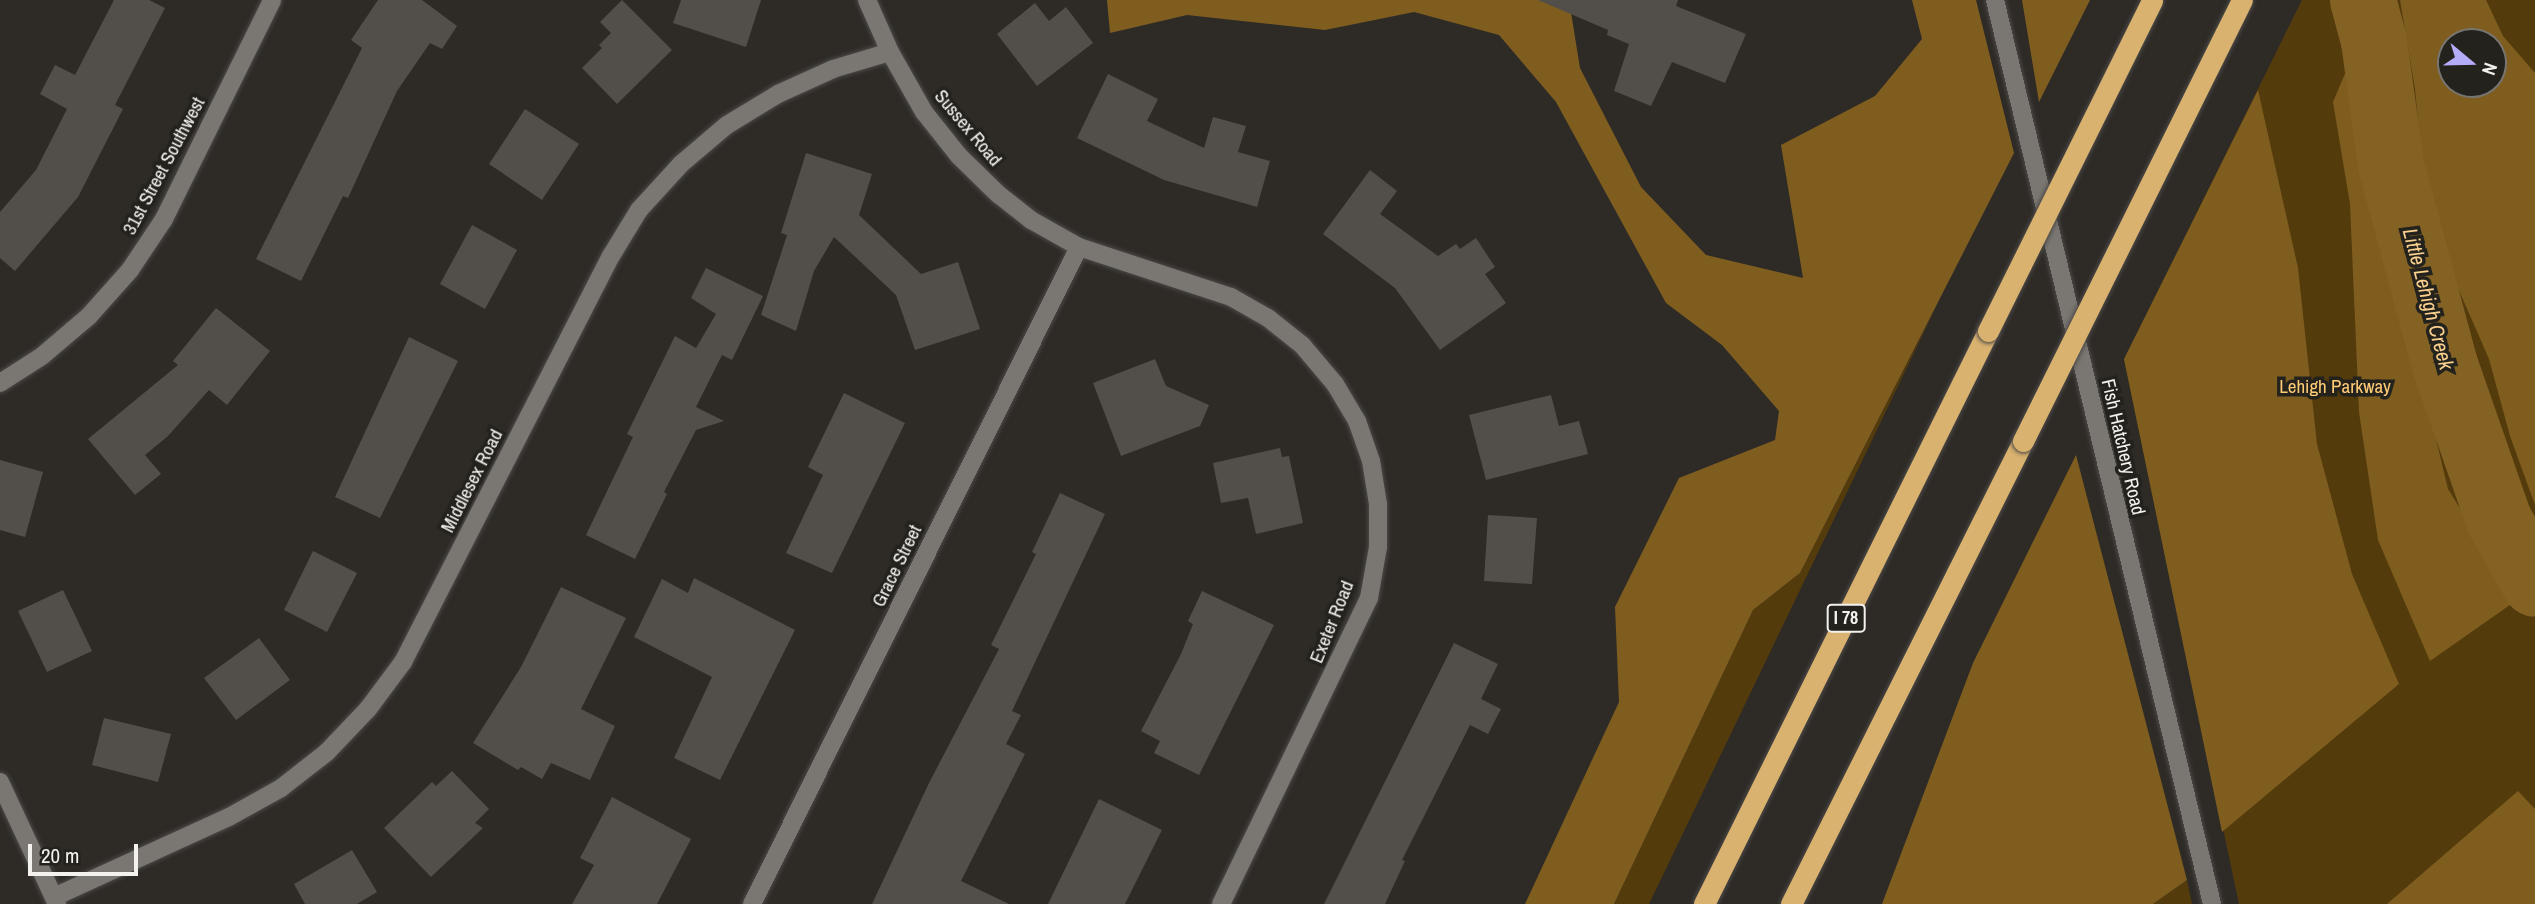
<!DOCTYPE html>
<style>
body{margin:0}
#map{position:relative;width:2535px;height:904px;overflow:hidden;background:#2e2b27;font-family:"Archivo Narrow",sans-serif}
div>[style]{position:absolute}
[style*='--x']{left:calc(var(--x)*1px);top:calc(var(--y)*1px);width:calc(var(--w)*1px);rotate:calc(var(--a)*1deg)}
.green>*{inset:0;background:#543b0c}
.forest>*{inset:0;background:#7f5d1f}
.river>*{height:66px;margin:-33px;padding:0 33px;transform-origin:33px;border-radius:33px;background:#846224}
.building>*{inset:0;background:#524e4a}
.roads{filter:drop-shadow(0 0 2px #4b4946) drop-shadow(0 0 2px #4b4946)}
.minor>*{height:18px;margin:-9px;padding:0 9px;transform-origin:9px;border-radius:9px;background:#7a7772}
.tertiary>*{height:18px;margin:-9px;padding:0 9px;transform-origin:9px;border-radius:9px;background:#7a7772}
.motorway>*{height:21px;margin:-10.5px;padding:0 10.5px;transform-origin:10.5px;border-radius:10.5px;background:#dab270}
.bridges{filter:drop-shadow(0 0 2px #4b4946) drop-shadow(0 0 2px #4b4946)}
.motorway-bridge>*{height:21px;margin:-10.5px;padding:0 10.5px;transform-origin:10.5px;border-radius:10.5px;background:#dab270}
span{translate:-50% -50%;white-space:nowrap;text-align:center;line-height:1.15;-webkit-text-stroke:7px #24221d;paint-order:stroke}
.shield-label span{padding:2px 5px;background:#24221d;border:2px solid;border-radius:5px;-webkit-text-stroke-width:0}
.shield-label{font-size:18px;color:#f4f2ef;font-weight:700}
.street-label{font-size:19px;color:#f4f2ef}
.park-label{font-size:19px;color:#ffcb75}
.water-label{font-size:21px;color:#f9d08e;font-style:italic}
.north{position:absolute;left:2437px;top:28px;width:70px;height:70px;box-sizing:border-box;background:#24221d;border:2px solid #777571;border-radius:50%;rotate:109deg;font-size:19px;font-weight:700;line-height:28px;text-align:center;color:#f4f2ef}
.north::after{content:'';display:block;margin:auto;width:24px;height:32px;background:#b5acf8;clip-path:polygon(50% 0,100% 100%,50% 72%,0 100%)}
.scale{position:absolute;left:28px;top:844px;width:110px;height:32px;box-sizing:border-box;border:4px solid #f4f2ef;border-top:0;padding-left:9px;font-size:21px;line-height:24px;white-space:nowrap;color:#f4f2ef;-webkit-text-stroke:5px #24221d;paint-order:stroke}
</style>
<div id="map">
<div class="green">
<div style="clip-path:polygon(evenodd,2302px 0,2535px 0,2535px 904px,2239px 904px,2124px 360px,2302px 0,2451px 42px,2493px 42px,2493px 84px,2451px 84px,2451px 42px)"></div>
<div style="clip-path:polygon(1937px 305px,1649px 904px,1614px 904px,1753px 610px,1800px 573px)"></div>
<div style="clip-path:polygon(2187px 880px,2192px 904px,2153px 904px)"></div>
</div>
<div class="forest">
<div style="clip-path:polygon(1107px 0,1569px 0,1580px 68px,1641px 187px,1706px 255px,1803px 278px,1781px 145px,1875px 96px,1922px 39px,1912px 0,1976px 0,2014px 153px,1800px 573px,1753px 610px,1614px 904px,1525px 904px,1619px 702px,1615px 607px,1679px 478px,1775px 440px,1779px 411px,1722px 345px,1666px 303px,1556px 102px,1499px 35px,1414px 12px,1325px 30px,1187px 15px,1110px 33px)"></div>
<div style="clip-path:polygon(2022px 0,2090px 0,2039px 102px)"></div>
<div style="clip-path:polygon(evenodd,2400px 0,2486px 0,2503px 36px,2535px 73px,2535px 505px,2510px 436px,2489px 359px,2447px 263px,2422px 162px,2415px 89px,2400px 0,2451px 42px,2493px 42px,2493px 84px,2451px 84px,2451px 42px)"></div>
<div style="clip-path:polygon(2347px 69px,2448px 489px,2517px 600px,2430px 661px,2378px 540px,2359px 412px,2350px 204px,2333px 102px)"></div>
<div style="clip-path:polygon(2258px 90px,2298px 268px,2317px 444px,2352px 574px,2399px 684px,2222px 832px,2124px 359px)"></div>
<div style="clip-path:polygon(2076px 455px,2187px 880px,2153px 904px,1882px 904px,1973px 663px)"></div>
<div style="clip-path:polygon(2518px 791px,2535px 809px,2535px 904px,2387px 904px)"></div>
</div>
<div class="river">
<div style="--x:2363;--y:0;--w:42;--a:75"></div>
<div style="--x:2374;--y:41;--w:125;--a:82.2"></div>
<div style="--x:2391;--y:165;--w:207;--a:74.9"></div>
<div style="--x:2445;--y:365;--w:164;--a:70.8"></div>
<div style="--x:2499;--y:520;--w:73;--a:60.6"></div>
</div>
<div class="building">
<div style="clip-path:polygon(114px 0,149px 0,165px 8px,115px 105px,123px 109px,78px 197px,15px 271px,0 258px,0 212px,36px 170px,67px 109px,40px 94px,55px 65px,75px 75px)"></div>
<div style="clip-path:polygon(378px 0,422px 0,457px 26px,442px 49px,430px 43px,397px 91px,348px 198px,343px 196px,301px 281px,256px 259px,362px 48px,351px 40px)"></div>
<div style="clip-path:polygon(622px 0,672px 50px,617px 104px,582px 68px,602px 48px,599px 45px,611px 33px,600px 22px)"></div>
<div style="clip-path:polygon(681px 0,761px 0,746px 47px,673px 23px)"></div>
<div style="clip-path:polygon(1538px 0,1678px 0,1676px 6px,1746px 34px,1725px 83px,1672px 62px,1651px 106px,1614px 91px,1629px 44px,1607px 35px,1608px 30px)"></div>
<div style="clip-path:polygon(1035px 3px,1049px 21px,1066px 7px,1093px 43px,1037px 86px,997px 34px)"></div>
<div style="clip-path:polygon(1108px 74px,1158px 99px,1147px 121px,1204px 148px,1213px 117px,1246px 126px,1238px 152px,1270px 161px,1257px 207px,1164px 180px,1077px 138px)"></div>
<div style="clip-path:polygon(525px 109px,579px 144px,542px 200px,489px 164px)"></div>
<div style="clip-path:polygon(806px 153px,872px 174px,859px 215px,921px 274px,958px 262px,980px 329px,915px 350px,896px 295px,834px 237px,814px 271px,796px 331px,761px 315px,787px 235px,781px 233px)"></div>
<div style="clip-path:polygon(1370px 170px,1397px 191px,1380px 214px,1438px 256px,1456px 244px,1460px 249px,1476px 238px,1495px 267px,1485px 274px,1506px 303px,1440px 350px,1395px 288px,1323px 234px)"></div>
<div style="clip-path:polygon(472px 225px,517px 250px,485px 309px,440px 284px)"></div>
<div style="clip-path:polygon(706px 268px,763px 296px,732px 360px,722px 355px,696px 407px,724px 421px,696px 430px,664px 492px,667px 494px,635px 559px,586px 535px,633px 437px,627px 434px,675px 336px,696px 348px,716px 314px,691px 298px)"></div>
<div style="clip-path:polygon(216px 308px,270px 351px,227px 405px,209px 390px,168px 436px,145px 455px,161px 474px,135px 495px,88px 439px,178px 365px,173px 361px)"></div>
<div style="clip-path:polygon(409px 337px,458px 361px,380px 518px,335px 497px)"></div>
<div style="clip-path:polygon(1155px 359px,1166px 386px,1209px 405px,1200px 426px,1121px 456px,1093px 383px)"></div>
<div style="clip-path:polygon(844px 393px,905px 423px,832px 573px,786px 553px,823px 475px,808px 467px)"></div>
<div style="clip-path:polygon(1551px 395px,1559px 426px,1579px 421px,1588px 454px,1486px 480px,1469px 415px)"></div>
<div style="clip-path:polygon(1280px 448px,1282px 457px,1289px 456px,1303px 523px,1256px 534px,1248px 498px,1221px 503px,1213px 463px)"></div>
<div style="clip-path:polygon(0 460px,43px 472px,25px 537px,0 530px)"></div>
<div style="clip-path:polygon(1060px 493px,1105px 514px,1012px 711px,1021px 715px,1006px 744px,1025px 754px,961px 881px,1009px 904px,872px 904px,929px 783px,999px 649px,991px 645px,1036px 554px,1032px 552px)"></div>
<div style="clip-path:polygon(1488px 515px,1537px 518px,1532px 584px,1484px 581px)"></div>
<div style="clip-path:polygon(313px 551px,357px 573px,327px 632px,284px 610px)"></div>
<div style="clip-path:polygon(694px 578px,795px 630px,720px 780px,674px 758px,712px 677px,634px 637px,662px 579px,688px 593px)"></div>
<div style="clip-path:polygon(561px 587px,626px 618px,581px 709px,615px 726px,590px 780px,551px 763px,542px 779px,521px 767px,518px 770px,473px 743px,521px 667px)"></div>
<div style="clip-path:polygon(63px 590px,92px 651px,47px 672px,18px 611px)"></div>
<div style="clip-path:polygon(1202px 591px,1274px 625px,1199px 775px,1154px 753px,1160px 741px,1141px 731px,1181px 654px,1193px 624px,1188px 621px)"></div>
<div style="clip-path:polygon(259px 638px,290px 680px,236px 720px,204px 678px)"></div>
<div style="clip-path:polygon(1454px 643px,1498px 664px,1481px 699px,1501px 709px,1488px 734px,1470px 725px,1402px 860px,1405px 861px,1385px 904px,1324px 904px)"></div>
<div style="clip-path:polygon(104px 718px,171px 734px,158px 782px,92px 765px)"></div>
<div style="clip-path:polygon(452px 771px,489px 809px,475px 823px,483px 828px,431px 877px,384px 828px,432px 782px,436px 786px)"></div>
<div style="clip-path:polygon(612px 797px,691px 839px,657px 904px,572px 904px,594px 865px,580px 858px)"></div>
<div style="clip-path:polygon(1099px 799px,1162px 830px,1125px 904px,1048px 904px)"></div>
<div style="clip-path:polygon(352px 850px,377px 892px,357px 904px,305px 904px,294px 884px)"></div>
</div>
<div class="roads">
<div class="minor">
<div style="--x:867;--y:0;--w:57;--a:66.1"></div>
<div style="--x:890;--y:52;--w:69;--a:60.5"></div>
<div style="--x:924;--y:112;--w:56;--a:51.5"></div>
<div style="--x:959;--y:156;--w:54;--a:44.3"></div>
<div style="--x:998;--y:194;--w:42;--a:38.2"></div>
<div style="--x:1031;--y:220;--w:55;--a:29.4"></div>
<div style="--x:1079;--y:247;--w:160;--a:18.2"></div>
<div style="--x:1231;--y:297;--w:43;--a:29.6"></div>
<div style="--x:1268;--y:318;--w:43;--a:38.5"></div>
<div style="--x:1302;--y:345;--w:51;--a:49.8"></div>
<div style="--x:1335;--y:384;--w:43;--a:59.3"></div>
<div style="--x:1357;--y:421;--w:42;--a:70.7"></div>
<div style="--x:1371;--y:461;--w:44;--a:80.8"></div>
<div style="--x:1378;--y:504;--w:43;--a:90"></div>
<div style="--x:1378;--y:547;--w:52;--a:100"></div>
<div style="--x:1369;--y:598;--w:340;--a:115.8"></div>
<div style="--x:0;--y:383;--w:50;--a:-32.7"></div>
<div style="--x:42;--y:356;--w:62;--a:-40.4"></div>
<div style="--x:89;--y:316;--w:62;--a:-48.3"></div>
<div style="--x:130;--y:270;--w:61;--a:-56.3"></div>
<div style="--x:164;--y:219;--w:244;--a:-63.7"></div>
<div style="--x:0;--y:782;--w:135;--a:65"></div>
<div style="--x:54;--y:897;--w:192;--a:-24.6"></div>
<div style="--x:229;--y:817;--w:60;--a:-29.1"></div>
<div style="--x:281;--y:788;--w:58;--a:-38"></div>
<div style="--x:327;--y:752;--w:59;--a:-46.4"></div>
<div style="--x:368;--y:709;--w:59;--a:-53.3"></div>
<div style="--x:403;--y:662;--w:456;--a:-62.9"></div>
<div style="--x:611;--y:256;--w:54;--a:-58.7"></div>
<div style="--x:639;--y:210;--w:62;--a:-47.6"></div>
<div style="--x:681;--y:164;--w:60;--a:-40.3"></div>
<div style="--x:727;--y:125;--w:60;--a:-31.3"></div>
<div style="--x:778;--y:94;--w:60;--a:-24.4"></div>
<div style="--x:833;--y:69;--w:59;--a:-16.6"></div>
<div style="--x:752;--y:904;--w:734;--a:-63.54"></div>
</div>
<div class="tertiary">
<div style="--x:1995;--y:0;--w:930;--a:76.5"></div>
</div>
<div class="motorway">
<div style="--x:1704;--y:904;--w:640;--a:-63.64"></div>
<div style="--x:1791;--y:904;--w:518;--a:-63.39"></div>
</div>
</div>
<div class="bridges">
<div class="motorway-bridge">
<div style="--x:1988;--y:331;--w:369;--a:-63.6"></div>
<div style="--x:2023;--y:441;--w:492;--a:-63.6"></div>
</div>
</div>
<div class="shield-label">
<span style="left:1846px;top:618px">I 78</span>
</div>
<div class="street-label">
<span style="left:968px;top:128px;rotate:50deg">Sussex Road</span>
<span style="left:164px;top:166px;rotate:-62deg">31st Street Southwest</span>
<span style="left:2123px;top:447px;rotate:77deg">Fish Hatchery Road</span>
<span style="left:472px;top:481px;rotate:-63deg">Middlesex Road</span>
<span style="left:897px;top:566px;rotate:-64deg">Grace Street</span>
<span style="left:1332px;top:622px;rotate:-68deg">Exeter Road</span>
</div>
<div class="park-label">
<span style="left:2335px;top:387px">Lehigh Parkway</span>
</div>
<div class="water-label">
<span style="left:2428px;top:299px;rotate:75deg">Little Lehigh Creek</span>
</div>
<div class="north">N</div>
<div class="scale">20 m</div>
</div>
